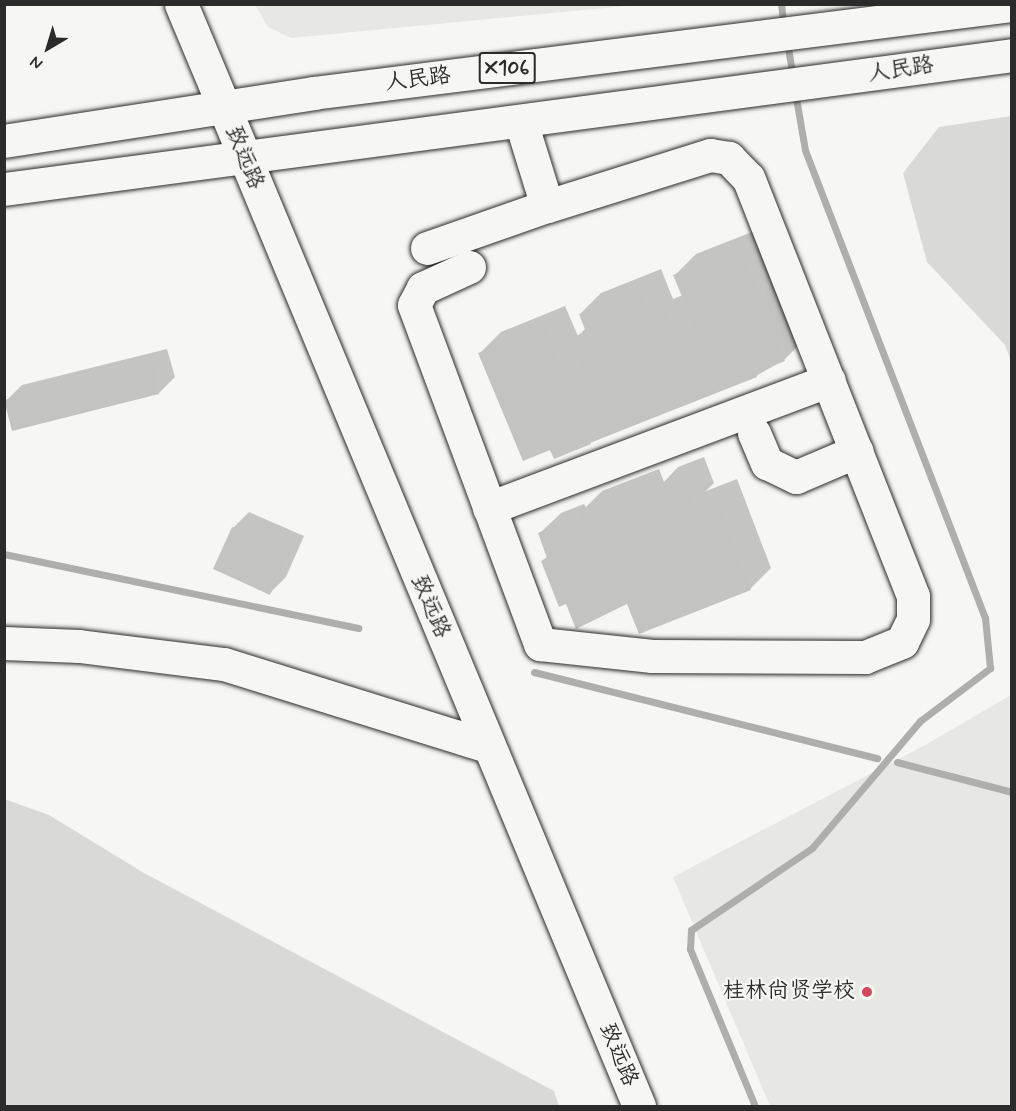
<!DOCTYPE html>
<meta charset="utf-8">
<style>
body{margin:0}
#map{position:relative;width:1016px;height:1111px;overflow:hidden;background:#f6f6f2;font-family:Mynerve,"LXGW WenKai TC",sans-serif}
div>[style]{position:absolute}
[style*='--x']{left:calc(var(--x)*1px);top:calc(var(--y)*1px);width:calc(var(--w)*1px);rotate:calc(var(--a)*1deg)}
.built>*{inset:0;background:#e7e7e3}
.green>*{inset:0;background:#d9d9d5}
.shadow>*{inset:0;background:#0003}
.stream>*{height:7px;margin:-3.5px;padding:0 3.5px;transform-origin:3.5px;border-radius:3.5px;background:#aeaeab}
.building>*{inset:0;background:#c3c3c0}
.roads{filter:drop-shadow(0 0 2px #2b2b2b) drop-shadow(0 0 2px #2b2b2b)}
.minor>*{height:33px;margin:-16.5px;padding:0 16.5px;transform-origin:16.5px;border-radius:16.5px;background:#f6f6f2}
.major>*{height:33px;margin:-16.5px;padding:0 16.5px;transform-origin:16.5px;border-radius:16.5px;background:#f6f6f2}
.dots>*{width:16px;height:16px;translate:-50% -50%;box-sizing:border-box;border:3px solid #f6f6f2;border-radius:50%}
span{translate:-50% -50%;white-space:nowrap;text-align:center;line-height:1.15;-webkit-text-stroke:4.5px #f6f6f2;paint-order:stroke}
.shield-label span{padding:2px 4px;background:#f6f6f2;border:2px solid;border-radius:4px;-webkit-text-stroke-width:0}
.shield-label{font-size:21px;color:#2b2b2b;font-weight:700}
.street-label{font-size:22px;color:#2b2b2b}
.poi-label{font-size:22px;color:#2b2b2b}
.right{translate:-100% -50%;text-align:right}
.frame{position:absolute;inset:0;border:6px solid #2b2b2b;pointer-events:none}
.north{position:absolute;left:18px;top:18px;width:60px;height:60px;-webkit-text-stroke:4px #f6f6f2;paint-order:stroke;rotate:218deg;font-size:16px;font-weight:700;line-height:24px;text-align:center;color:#2b2b2b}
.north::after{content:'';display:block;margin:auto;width:21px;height:27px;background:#2b2b2b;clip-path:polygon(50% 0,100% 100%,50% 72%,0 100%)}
</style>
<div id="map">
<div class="built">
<div style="clip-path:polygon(255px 5px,637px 5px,291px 38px,268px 27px)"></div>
<div style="clip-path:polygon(1011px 695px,1011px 1106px,770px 1106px,673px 877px,927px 744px)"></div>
</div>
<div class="green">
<div style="clip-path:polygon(1011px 116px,1012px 116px,1011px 361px,1005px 345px,927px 262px,903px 173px,939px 127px)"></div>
<div style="clip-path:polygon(4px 799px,49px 815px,144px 873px,554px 1091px,559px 1106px,5px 1106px)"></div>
</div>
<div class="shadow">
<div style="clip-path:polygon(762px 228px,805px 339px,784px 360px,756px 376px,555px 457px,480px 353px,501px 332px,565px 306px,578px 336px,586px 328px,580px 314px,601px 293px,661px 269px,673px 299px,683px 295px,675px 275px,696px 254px)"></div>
<div style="clip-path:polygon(167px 349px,175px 377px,159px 393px,6px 401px,22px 385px)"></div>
<div style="clip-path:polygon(704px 457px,714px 483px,706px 491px,737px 479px,771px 568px,750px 589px,627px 602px,567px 602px,542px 561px,548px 556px,539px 534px,561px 513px,584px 504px,586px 507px,602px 491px,659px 469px,664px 482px,678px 467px)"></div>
<div style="clip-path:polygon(249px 512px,304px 536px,286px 577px,270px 593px,233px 528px)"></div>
</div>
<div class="stream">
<div style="--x:781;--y:4;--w:16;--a:83"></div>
<div style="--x:788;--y:47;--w:24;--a:81"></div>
<div style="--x:4;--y:554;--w:362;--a:11.8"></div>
<div style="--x:534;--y:672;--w:354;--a:14.1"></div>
<div style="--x:897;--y:762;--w:119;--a:14.6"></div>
<div style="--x:755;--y:1106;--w:170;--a:-112.5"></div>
<div style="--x:690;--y:949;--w:19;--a:-87"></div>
<div style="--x:691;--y:930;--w:146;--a:-34.1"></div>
<div style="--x:812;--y:848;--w:167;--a:-49.6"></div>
<div style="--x:920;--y:721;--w:88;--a:-37.1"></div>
<div style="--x:990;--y:668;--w:50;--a:-95.7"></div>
<div style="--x:985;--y:618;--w:501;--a:-111.04"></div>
<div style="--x:805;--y:150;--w:53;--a:-99.8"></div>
</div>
<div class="building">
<div style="clip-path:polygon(741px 248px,761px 297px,774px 292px,792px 335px,777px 341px,785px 361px,756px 373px,757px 377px,592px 442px,585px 429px,591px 444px,554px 459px,550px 450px,523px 461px,478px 353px,544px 326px,564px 374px,582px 367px,573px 344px,578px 342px,576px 336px,586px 332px,579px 314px,640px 289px,652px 319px,666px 313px,674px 333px,694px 325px,673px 275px)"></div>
<div style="clip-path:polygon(152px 364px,159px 394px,12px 431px,4px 400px)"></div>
<div style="clip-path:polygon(683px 477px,694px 505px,688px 510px,716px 499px,751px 590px,639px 634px,627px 604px,576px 629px,566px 604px,559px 607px,541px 561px,547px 558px,538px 533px,563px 524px,566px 530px,584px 524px,579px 512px,637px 489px,642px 502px,659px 495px,655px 488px)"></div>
<div style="clip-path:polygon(232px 527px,289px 552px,270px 595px,213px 569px)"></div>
</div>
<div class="roads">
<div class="minor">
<div style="--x:181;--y:4;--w:112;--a:67.3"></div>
<div style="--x:427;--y:248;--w:127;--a:-19.3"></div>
<div style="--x:469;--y:267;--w:51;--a:155.5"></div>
<div style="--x:423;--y:288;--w:19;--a:118"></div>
<div style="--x:414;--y:305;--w:362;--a:69.6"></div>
<div style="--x:540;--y:644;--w:113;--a:6.1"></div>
<div style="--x:652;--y:656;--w:213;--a:0.3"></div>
<div style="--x:865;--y:657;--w:40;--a:-22"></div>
<div style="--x:902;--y:642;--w:25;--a:-64"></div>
<div style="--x:913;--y:619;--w:23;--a:-90"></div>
<div style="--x:913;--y:596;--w:449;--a:-111.5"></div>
<div style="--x:748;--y:178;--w:28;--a:-134"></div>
<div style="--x:729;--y:158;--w:19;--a:-171"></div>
<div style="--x:710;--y:155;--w:171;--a:162.6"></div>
<div style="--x:547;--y:206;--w:88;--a:-107.2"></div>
<div style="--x:754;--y:433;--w:33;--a:67"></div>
<div style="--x:767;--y:463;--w:32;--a:26"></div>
<div style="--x:796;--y:477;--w:66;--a:-23.1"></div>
<div style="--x:489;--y:508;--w:363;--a:-20.6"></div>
<div style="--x:4;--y:643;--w:75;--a:2.3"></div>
<div style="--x:79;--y:646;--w:146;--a:7.1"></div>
<div style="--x:224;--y:664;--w:276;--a:17.3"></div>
</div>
<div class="major">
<div style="--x:224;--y:107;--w:1082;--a:67.44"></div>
<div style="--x:4;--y:141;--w:313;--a:-8.8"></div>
<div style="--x:313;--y:93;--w:705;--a:-7.18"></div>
<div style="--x:4;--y:189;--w:1017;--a:-7.57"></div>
</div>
</div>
<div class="dots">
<div style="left:867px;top:992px;background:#d1495b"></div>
</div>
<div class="shield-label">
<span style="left:507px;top:68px">X106</span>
</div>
<div class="street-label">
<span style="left:901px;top:70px;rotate:-8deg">人民路</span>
<span style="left:418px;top:80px;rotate:-7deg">人民路</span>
<span style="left:244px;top:158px;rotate:68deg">致远路</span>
<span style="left:430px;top:607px;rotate:67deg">致远路</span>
<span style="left:618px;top:1055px;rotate:67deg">致远路</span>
</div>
<div class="poi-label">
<span class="right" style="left:855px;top:992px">桂林尚贤学校</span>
</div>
<div class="frame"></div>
<div class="north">N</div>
</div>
